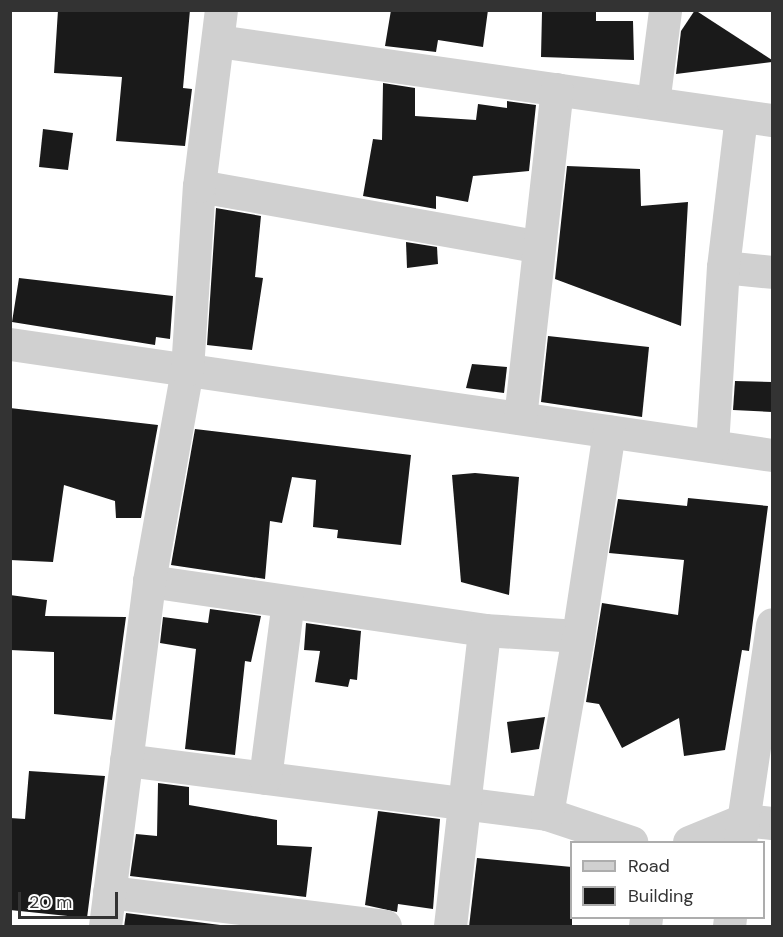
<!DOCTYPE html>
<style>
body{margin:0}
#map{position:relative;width:783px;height:937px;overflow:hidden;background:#fff;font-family:"DM Sans",sans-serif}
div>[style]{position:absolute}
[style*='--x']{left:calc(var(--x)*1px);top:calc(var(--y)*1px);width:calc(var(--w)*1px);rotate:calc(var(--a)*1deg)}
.building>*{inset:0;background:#1a1a1a}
.minor>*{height:33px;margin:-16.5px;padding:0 16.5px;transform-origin:16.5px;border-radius:16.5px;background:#d0d0d0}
span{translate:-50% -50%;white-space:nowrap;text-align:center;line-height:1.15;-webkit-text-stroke:6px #fff;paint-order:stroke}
.frame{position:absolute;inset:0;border:12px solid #333;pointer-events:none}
.legend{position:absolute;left:570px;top:841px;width:195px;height:78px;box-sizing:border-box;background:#fff;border:2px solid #adadad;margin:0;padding:8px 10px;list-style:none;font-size:18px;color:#333}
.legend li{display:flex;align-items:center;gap:12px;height:30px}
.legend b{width:30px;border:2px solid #adadad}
.scale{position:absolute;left:18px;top:892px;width:100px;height:27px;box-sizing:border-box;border:3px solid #333;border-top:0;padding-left:8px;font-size:18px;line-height:21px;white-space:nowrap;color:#333;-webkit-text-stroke:4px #fff;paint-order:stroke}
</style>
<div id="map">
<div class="building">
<div style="clip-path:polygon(58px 10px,190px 10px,183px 88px,192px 89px,185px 146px,116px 141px,122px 77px,54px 73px)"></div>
<div style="clip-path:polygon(391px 10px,488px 10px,483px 47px,438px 40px,436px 52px,385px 46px)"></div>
<div style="clip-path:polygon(695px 10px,772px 60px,772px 62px,676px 74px,681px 31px)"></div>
<div style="clip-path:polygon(542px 12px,596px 12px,596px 21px,633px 21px,634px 60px,541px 57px)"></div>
<div style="clip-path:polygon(383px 83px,415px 88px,415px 116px,476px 120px,478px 104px,507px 108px,507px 101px,536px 105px,529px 171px,473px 176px,468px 202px,436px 196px,436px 209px,363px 196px,373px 139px,382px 140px)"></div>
<div style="clip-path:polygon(43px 129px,73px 133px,68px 170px,39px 167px)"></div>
<div style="clip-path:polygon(567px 166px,640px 169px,641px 206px,688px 202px,681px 326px,555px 279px)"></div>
<div style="clip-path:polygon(216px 208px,261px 216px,255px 277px,263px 278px,252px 350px,207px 345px)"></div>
<div style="clip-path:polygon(406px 242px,437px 247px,438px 264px,407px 268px)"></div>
<div style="clip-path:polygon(19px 278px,173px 296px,170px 339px,156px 337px,155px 345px,12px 322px)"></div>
<div style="clip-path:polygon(548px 336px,649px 347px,642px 417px,541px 402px)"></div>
<div style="clip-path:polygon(472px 364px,507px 367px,504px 393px,466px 388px)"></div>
<div style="clip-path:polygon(735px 381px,772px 382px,772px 412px,733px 410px)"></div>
<div style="clip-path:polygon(10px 408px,158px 425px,141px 518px,116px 518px,115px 501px,64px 485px,53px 562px,10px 560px)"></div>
<div style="clip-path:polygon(195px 429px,411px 455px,401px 545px,337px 538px,338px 530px,313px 527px,316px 480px,292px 477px,282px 523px,270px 521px,265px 579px,171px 565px)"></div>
<div style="clip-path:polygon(475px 473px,519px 477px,509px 595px,461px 582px,452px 475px)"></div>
<div style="clip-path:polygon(688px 498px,768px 506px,749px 651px,742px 650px,725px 750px,684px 756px,679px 718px,622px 748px,599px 704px,586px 702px,602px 603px,678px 615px,684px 560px,609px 553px,618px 499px,687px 506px)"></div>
<div style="clip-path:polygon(10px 595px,47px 600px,45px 616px,126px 617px,112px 720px,54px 714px,54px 652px,10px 650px)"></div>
<div style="clip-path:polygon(210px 609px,261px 616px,251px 662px,245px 661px,235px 755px,185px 749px,196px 649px,160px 643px,163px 617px,208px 623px)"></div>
<div style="clip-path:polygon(306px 623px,361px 631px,357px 680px,350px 679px,348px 687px,315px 682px,320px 651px,304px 650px)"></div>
<div style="clip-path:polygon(545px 717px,539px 749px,511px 753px,507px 722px)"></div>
<div style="clip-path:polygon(29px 771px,105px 776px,87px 918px,10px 910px,10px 818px,25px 819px)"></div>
<div style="clip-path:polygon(158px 783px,189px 787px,189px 805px,277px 820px,277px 845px,312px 847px,306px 897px,130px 876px,136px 834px,157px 836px)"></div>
<div style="clip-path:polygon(378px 811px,440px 819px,433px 909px,398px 904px,397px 912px,365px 905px)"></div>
<div style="clip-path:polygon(477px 858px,572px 867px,572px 927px,469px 927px)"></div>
<div style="clip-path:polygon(126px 913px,236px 927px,124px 927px)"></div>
</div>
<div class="minor">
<div style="--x:218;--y:41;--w:560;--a:8.12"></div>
<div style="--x:653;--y:103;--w:94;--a:-82.6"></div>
<div style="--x:199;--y:186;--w:343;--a:10.1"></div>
<div style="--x:723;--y:267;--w:49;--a:5.8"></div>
<div style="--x:10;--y:344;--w:770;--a:8.29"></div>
<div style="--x:520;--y:418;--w:331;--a:-83.6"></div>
<div style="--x:712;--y:446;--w:179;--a:-86.5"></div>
<div style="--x:723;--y:267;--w:152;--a:-83.2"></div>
<div style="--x:149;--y:581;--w:339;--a:8.3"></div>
<div style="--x:484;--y:630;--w:94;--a:3.7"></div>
<div style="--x:578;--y:636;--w:207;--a:-81.4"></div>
<div style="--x:126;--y:760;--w:424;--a:7.3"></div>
<div style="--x:547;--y:814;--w:89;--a:18.4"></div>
<div style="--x:265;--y:778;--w:177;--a:-82.6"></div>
<div style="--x:547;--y:814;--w:181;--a:-80.1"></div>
<div style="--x:689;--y:842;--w:58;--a:-22.2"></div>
<div style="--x:743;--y:820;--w:29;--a:6"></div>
<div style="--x:740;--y:842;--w:220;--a:-81.6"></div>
<div style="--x:109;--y:892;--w:278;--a:7"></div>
<div style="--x:105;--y:926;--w:348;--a:-82.7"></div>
<div style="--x:149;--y:581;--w:214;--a:-79.8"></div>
<div style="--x:187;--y:370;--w:184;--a:-86.3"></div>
<div style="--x:199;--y:186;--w:177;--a:-82.9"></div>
<div style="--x:450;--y:926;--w:298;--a:-83.4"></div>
<div style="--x:645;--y:926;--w:8;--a:-83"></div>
<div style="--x:729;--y:926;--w:8;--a:-83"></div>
</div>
<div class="frame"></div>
<ul class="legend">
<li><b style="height:8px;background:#d0d0d0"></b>Road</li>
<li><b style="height:16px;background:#1a1a1a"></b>Building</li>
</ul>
<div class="scale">20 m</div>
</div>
